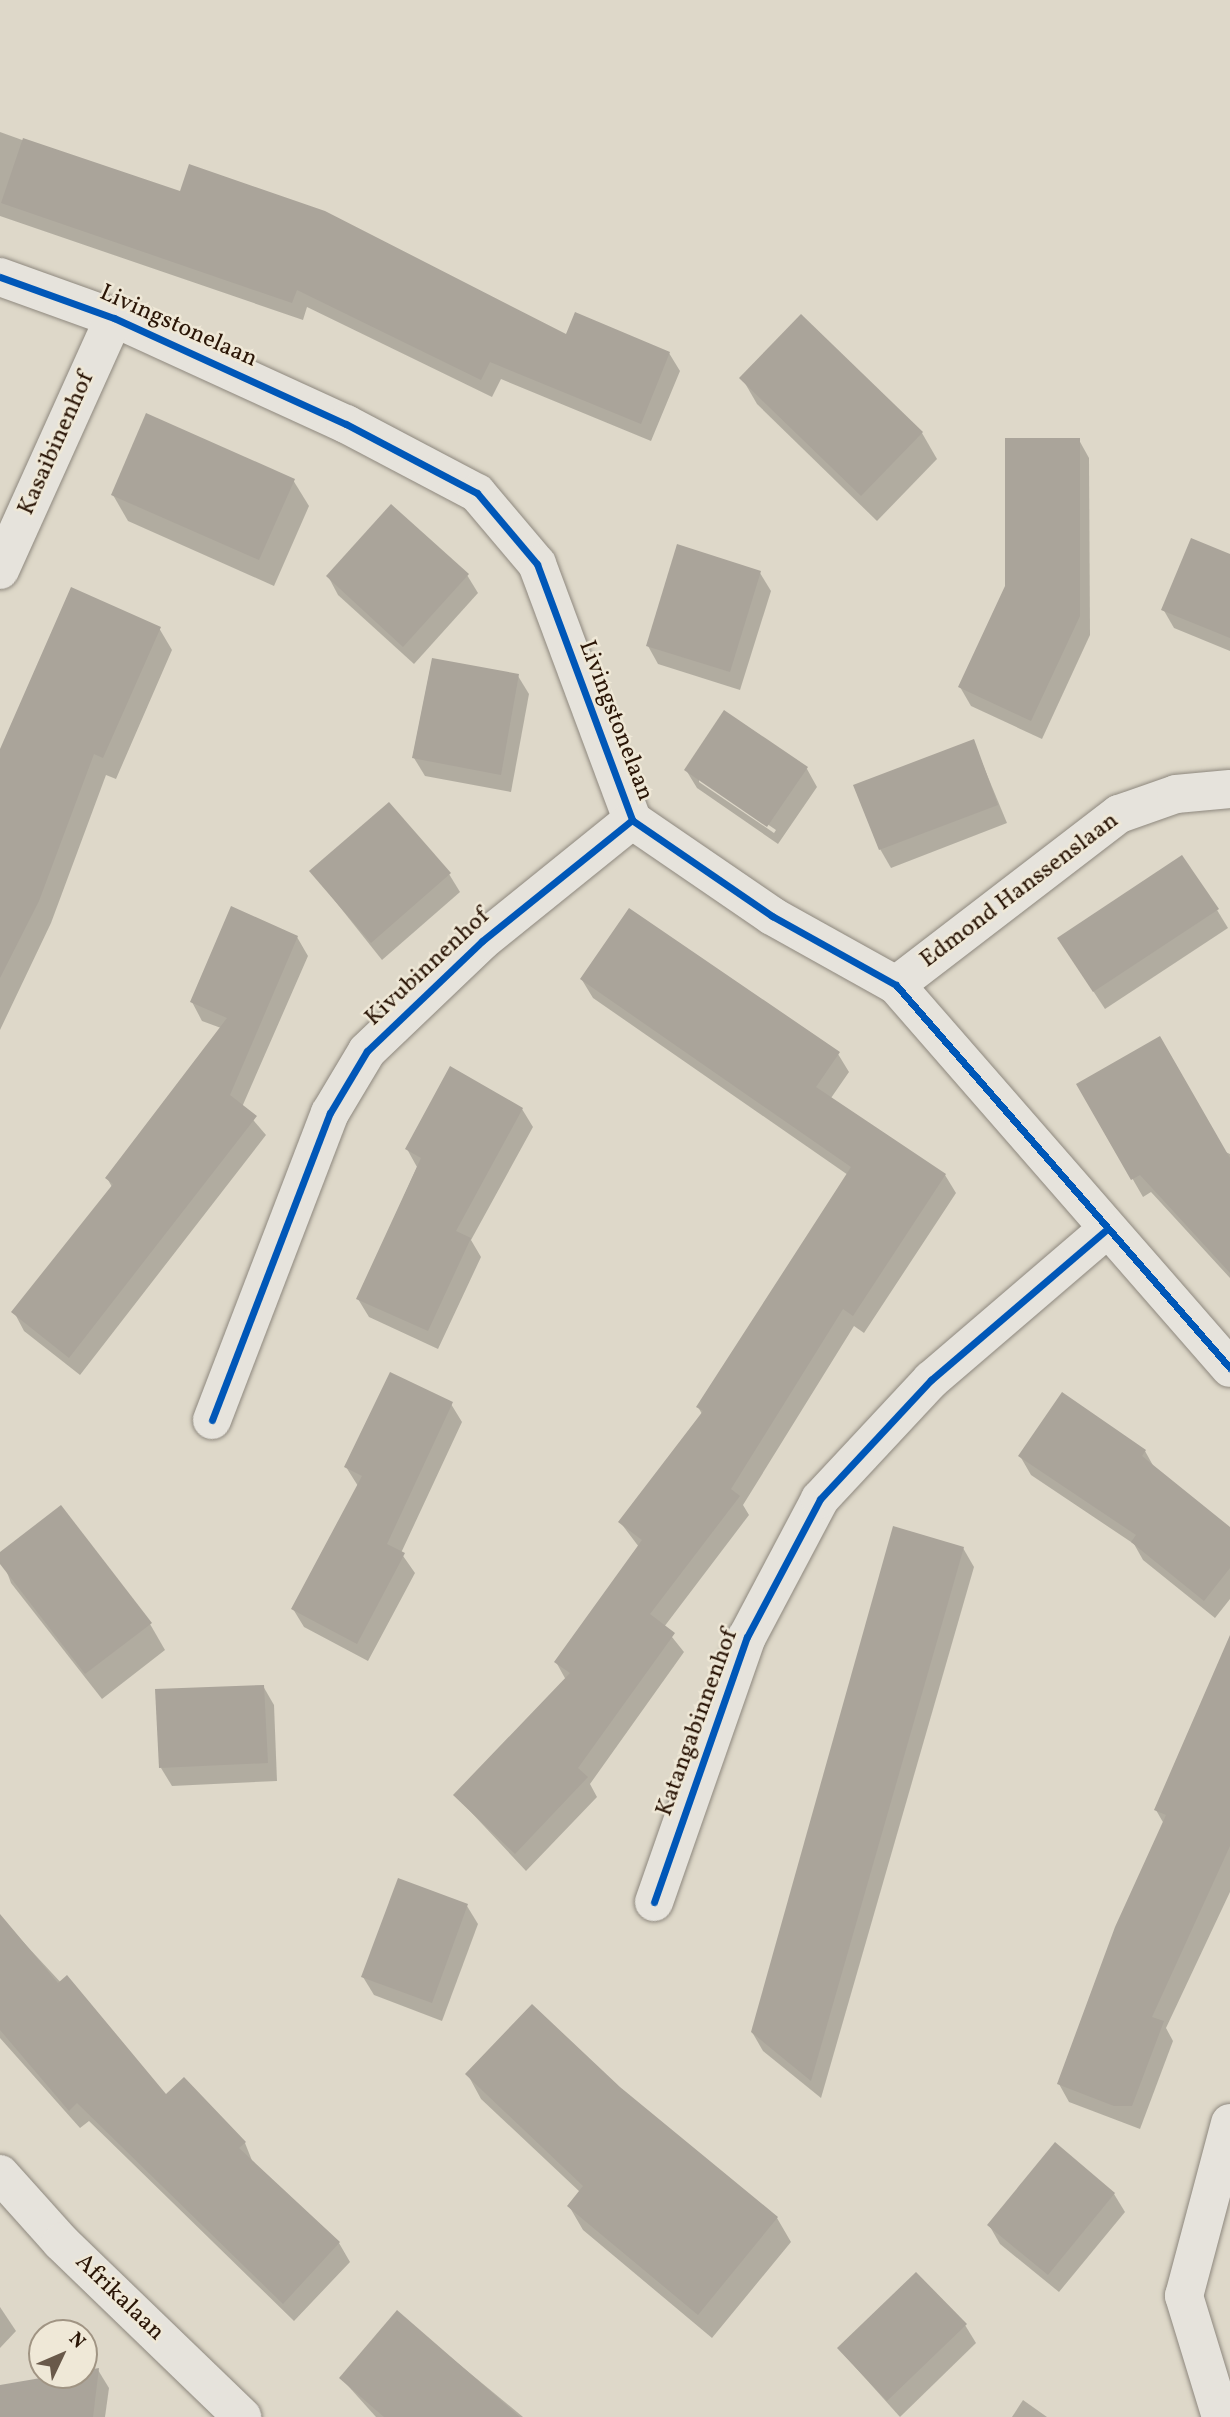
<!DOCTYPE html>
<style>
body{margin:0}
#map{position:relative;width:1230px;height:2417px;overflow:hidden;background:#ded8c9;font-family:Vollkorn,serif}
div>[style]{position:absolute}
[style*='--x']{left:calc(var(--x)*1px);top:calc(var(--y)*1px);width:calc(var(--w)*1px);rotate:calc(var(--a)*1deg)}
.shadow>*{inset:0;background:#0003}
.building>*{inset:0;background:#aaa49a}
.roads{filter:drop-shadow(0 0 2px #8e887e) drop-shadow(0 0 2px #8e887e)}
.minor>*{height:38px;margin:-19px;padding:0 19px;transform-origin:19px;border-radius:19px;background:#e6e3dc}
.cycleway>*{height:7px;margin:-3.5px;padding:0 3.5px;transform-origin:3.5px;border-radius:3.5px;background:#0057b8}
span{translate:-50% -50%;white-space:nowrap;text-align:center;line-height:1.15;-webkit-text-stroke:5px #efe8d7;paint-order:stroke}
.street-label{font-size:24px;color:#2a1506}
.north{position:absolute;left:28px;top:2319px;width:70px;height:70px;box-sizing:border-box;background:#efe8d7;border:2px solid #a09483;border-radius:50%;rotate:46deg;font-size:19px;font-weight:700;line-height:28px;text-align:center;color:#2a1506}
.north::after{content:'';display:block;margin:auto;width:24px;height:32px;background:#69594a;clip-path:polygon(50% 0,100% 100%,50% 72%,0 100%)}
</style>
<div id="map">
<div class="shadow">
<div style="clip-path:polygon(0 132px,567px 336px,669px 353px,680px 371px,651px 441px,501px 379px,492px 397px,307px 307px,303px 320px,0 216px)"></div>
<div style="clip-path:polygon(742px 378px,922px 433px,937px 459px,877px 521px,757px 404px)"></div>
<div style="clip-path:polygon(1079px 440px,1089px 458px,1090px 635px,1042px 739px,971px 706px,960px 687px)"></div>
<div style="clip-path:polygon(293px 480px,309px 506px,274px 586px,128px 521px,113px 495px)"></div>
<div style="clip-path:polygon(1230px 556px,1230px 651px,1174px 628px,1163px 609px)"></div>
<div style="clip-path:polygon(760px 573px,771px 591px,740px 690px,658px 664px,648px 646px)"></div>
<div style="clip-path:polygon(467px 575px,478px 593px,414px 664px,338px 595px,328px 576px)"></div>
<div style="clip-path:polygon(159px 628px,172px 650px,116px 779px,106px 775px,51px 923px,0 1030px,0 754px)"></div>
<div style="clip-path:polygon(518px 676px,529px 694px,511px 792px,425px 776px,414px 758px)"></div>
<div style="clip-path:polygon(973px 741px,1007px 823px,891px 868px,880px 849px)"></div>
<div style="clip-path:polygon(evenodd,807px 769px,817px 787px,778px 844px,697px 788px,686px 770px,807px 769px,699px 778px,776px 830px,774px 833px,699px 782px,699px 778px)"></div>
<div style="clip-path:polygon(312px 872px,449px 874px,460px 892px,382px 960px)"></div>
<div style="clip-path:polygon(1217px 910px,1228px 928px,1105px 1009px,1070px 956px)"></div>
<div style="clip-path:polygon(297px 937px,308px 956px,242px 1107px,266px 1135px,80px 1375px,24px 1331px,14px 1312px,112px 1187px,107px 1178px,221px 1028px,202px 1021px,192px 1002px)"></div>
<div style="clip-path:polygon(582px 980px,838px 1054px,849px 1072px,831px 1098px,945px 1175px,956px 1193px,864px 1333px,854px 1326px,743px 1505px,749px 1515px,664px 1627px,684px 1652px,590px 1784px,597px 1797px,526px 1871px,455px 1795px,566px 1680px,556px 1662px,639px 1547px,620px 1522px,702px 1414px,698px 1407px,848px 1175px,593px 998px)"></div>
<div style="clip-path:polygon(1078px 1084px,1230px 1154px,1230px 1278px,1151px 1192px,1143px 1197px)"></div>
<div style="clip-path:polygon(522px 1109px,533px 1127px,471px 1240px,481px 1257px,438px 1349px,369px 1317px,358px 1299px,417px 1167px,407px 1149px)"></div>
<div style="clip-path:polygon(451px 1404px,462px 1422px,401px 1553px,415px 1573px,368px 1661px,304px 1627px,293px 1609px,358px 1486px,346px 1467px)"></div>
<div style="clip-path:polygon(1145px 1451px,1155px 1469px,1230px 1529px,1230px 1599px,1215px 1618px,1143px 1560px,1134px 1544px,1031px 1475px,1020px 1456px)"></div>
<div style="clip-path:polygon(963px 1548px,974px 1567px,821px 2098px,763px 2051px,752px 2032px)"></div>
<div style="clip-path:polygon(0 1554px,150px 1624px,165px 1650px,102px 1699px,11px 1583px)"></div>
<div style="clip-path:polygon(263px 1686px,274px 1705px,277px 1781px,172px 1786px,161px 1768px)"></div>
<div style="clip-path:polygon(1230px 1696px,1230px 1892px,1166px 2028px,1173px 2041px,1140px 2129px,1069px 2102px,1059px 2084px,1164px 1824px,1156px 1810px)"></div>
<div style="clip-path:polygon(467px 1906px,478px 1924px,442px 2021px,374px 1995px,363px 1977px)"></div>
<div style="clip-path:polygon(0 1917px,166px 2096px,245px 2143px,253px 2163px,339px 2243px,350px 2262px,294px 2321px,89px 2121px,80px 2128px,0 2038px)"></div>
<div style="clip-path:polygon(468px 2075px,619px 2088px,777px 2218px,791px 2242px,712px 2338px,583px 2230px,569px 2206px,580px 2192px,481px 2099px)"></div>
<div style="clip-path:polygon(1114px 2194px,1125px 2212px,1059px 2292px,1000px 2244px,989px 2225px)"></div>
<div style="clip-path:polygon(0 2307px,16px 2331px,0 2348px)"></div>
<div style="clip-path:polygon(397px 2313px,523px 2417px,376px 2417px,341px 2378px)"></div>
<div style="clip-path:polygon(965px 2325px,976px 2343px,900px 2417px,839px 2349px)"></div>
<div style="clip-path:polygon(98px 2370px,109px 2388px,105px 2417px,0 2417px,0 2386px)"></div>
<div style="clip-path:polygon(1023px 2400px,1047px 2417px,1012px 2417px)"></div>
</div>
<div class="building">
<div style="clip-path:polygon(23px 138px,180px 191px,189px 164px,325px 211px,566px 334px,575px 312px,670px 352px,641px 424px,490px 362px,481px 380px,297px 290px,292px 303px,1px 203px)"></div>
<div style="clip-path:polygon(801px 314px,923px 432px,861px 496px,739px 378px)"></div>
<div style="clip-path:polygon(146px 413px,295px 479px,259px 560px,111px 495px)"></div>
<div style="clip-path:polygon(1005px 438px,1080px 438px,1080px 616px,1031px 721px,958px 687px,1005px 586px)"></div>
<div style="clip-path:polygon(391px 504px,469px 574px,403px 647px,326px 576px)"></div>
<div style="clip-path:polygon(1191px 538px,1230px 554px,1230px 638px,1161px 610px)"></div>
<div style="clip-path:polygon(677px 544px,761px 571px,730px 672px,646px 646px)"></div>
<div style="clip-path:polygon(71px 587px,161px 627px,103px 758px,94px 754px,39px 901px,0 978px,0 749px)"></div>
<div style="clip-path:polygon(432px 658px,519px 674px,501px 775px,412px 758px)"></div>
<div style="clip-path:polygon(724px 710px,808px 767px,767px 827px,684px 770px)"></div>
<div style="clip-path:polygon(974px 739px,998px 805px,879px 850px,853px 785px)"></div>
<div style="clip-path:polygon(389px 802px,451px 873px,371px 943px,309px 871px)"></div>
<div style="clip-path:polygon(1182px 855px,1219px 909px,1093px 992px,1057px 938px)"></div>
<div style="clip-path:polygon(231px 906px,298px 936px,230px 1095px,257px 1116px,69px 1358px,11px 1312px,113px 1184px,105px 1178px,227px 1018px,190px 1002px)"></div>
<div style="clip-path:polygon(629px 908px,840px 1052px,816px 1087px,946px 1174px,853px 1316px,843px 1309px,731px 1489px,740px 1496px,650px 1614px,675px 1633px,578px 1768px,588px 1777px,515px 1854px,453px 1795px,570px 1673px,554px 1662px,642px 1540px,618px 1522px,703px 1411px,696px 1407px,851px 1167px,580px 979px)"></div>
<div style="clip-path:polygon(1160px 1036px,1230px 1158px,1230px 1273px,1140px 1175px,1131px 1180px,1076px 1084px)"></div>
<div style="clip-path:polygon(450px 1066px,523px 1108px,456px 1231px,471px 1238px,428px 1331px,356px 1299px,421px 1158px,405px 1149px)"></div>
<div style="clip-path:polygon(390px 1372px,453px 1402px,387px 1544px,405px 1553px,357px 1644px,291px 1609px,362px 1476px,344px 1467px)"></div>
<div style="clip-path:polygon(1062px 1392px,1146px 1450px,1142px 1456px,1230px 1527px,1230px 1568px,1204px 1601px,1131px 1542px,1136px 1535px,1018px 1456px)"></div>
<div style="clip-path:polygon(61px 1505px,152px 1623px,85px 1674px,0 1564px,0 1552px)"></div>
<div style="clip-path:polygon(893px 1526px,964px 1547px,811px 2081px,751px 2032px)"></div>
<div style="clip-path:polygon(1230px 1635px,1230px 1846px,1152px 2017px,1164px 2021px,1132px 2106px,1114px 2106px,1057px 2084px,1115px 1927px,1166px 1815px,1154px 1810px)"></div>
<div style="clip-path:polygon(264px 1685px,268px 1763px,159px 1768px,155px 1689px)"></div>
<div style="clip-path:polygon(398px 1878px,468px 1904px,432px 2003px,361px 1977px)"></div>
<div style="clip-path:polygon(0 1914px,58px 1983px,67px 1975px,166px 2094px,184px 2077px,246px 2142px,239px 2148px,340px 2242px,283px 2304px,77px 2103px,69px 2111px,0 2030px)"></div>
<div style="clip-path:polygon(532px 2004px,620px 2087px,778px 2217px,698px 2315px,567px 2206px,583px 2186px,465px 2074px)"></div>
<div style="clip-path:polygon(1055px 2142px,1115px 2193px,1048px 2275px,987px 2225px)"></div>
<div style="clip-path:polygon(916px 2272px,967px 2324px,887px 2401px,837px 2348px)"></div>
<div style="clip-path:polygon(397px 2310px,520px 2417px,384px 2417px,339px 2378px)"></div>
<div style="clip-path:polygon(99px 2368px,93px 2417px,0 2417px,0 2385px)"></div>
</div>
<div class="roads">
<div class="minor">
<div style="--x:0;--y:277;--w:121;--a:19.8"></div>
<div style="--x:114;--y:318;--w:255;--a:24.6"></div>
<div style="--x:346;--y:424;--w:148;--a:27.8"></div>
<div style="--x:477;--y:493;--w:93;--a:49.8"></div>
<div style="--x:537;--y:564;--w:273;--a:69.6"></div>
<div style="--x:632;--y:820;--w:170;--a:34.4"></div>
<div style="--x:772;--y:916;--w:142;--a:29.1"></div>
<div style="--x:896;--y:985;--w:508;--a:48.91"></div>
<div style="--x:0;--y:570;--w:277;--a:-65.7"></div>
<div style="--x:896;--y:985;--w:281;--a:-37.5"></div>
<div style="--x:1119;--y:814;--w:60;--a:-19.3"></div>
<div style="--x:1176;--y:794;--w:54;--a:-5.3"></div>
<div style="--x:212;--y:1420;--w:329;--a:-69"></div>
<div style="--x:330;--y:1113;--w:72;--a:-59.2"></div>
<div style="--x:367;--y:1051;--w:159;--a:-43.7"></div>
<div style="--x:482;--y:941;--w:193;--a:-38.9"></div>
<div style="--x:654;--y:1902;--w:281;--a:-70.7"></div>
<div style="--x:747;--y:1637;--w:156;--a:-62.1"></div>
<div style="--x:820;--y:1499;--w:163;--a:-47"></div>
<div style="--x:931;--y:1380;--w:229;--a:-40.6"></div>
<div style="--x:0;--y:2174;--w:91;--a:48.1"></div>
<div style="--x:61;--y:2242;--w:252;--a:44"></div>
<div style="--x:1221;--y:2417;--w:127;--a:-107"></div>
<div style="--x:1184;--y:2296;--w:179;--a:-75.1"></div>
</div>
</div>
<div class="cycleway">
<div style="--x:0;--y:277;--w:121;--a:19.8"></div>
<div style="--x:114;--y:318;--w:255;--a:24.6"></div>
<div style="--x:346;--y:424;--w:148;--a:27.8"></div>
<div style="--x:477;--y:493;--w:93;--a:49.8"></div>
<div style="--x:537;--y:564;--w:273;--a:69.6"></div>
<div style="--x:632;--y:820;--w:170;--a:34.4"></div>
<div style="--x:772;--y:916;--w:142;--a:29.1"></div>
<div style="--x:896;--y:985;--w:508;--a:48.91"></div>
<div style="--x:212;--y:1420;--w:329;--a:-69"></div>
<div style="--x:330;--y:1113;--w:72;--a:-59.2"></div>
<div style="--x:367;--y:1051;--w:159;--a:-43.7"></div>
<div style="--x:482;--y:941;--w:193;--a:-38.9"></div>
<div style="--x:654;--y:1902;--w:281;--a:-70.7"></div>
<div style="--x:747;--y:1637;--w:156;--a:-62.1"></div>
<div style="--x:820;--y:1499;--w:163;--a:-47"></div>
<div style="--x:931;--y:1380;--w:229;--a:-40.6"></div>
</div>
<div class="street-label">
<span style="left:178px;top:327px;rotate:24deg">Livingstonelaan</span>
<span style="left:57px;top:444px;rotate:-66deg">Kasaibinenhof</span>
<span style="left:615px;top:721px;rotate:69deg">Livingstonelaan</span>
<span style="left:1020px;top:891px;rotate:-37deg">Edmond Hanssenslaan</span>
<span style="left:428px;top:968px;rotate:-43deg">Kivubinnenhof</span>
<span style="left:698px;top:1723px;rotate:-70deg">Katangabinnenhof</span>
<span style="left:119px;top:2298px;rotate:44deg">Afrikalaan</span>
</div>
<div class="north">N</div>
</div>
